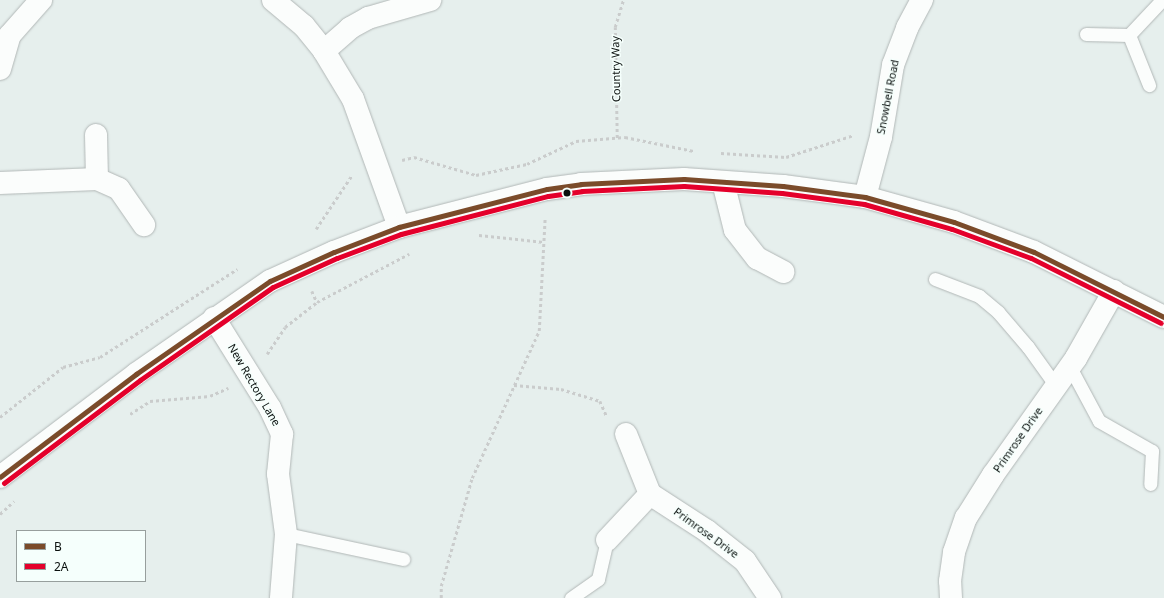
<!DOCTYPE html>
<style>
body{margin:0}
#map{position:relative;width:1164px;height:598px;overflow:hidden;background:#e6efed;font-family:"Noto Sans",sans-serif}
div>[style]{position:absolute}
[style*='--x']{left:calc(var(--x)*1px);top:calc(var(--y)*1px);width:calc(var(--w)*1px);rotate:calc(var(--a)*1deg)}
.path>*{height:2.5px;margin-top:-1.25px;transform-origin:0;background:repeating-linear-gradient(90deg,#cacccc 0 3px,transparent 0 6px)}
.roads{filter:drop-shadow(0 0 1px #b1b7b6) drop-shadow(0 0 1px #b1b7b6)}
.service>*{height:13px;margin:-6.5px;padding:0 6.5px;transform-origin:6.5px;border-radius:6.5px;background:#fbfdfc}
.minor>*{height:22px;margin:-11px;padding:0 11px;transform-origin:11px;border-radius:11px;background:#fbfdfc}
.tertiary>*{height:22px;margin:-11px;padding:0 11px;transform-origin:11px;border-radius:11px;background:#fbfdfc}
.bus-1>*{height:5px;margin:-2.5px;padding:0 2.5px;transform-origin:2.5px;border-radius:2.5px;background:#7a4b2a}
.bus-2>*{height:5px;margin:-2.5px;padding:0 2.5px;transform-origin:2.5px;border-radius:2.5px;background:#e4002b}
.dots>*{width:11px;height:11px;translate:-50% -50%;box-sizing:border-box;border:2px solid #f5fffc;border-radius:50%}
span{translate:-50% -50%;white-space:nowrap;text-align:center;line-height:1.15;-webkit-text-stroke:3px #f5fffc;paint-order:stroke}
.street-label{font-size:11px;color:#0a100e}
.legend{position:absolute;left:16px;top:530px;width:130px;height:52px;box-sizing:border-box;background:#f5fffc;border:1px solid #979f9d;margin:0;padding:5px 7px;list-style:none;font-size:12px;color:#0a100e}
.legend li{display:flex;align-items:center;gap:8px;height:20px}
.legend b{width:20px;border:1px solid #979f9d}
</style>
<div id="map">
<div class="path">
<div style="--x:617;--y:138;--w:111;--a:-91"></div>
<div style="--x:615;--y:27;--w:28;--a:-73"></div>
<div style="--x:721;--y:153;--w:65;--a:3.5"></div>
<div style="--x:786;--y:157;--w:71;--a:-17.9"></div>
<div style="--x:402;--y:160;--w:12;--a:-14"></div>
<div style="--x:414;--y:157;--w:65;--a:16.2"></div>
<div style="--x:476;--y:175;--w:52;--a:-12.2"></div>
<div style="--x:527;--y:164;--w:54;--a:-25.1"></div>
<div style="--x:576;--y:141;--w:49;--a:-4.7"></div>
<div style="--x:625;--y:137;--w:70;--a:11.5"></div>
<div style="--x:316;--y:229;--w:65;--a:-56.3"></div>
<div style="--x:479;--y:235;--w:65;--a:6.1"></div>
<div style="--x:312;--y:291;--w:12;--a:66"></div>
<div style="--x:267;--y:354;--w:32;--a:-56"></div>
<div style="--x:285;--y:327;--w:41;--a:-38"></div>
<div style="--x:317;--y:302;--w:104;--a:-27.6"></div>
<div style="--x:514;--y:385;--w:47;--a:4.9"></div>
<div style="--x:561;--y:389;--w:41;--a:17.1"></div>
<div style="--x:600;--y:401;--w:17;--a:66"></div>
<div style="--x:130;--y:414;--w:24;--a:-33"></div>
<div style="--x:150;--y:401;--w:60;--a:-4.8"></div>
<div style="--x:210;--y:396;--w:20;--a:-24"></div>
<div style="--x:0;--y:417;--w:80;--a:-38.4"></div>
<div style="--x:63;--y:367;--w:38;--a:-15"></div>
<div style="--x:100;--y:357;--w:163;--a:-32.7"></div>
<div style="--x:0;--y:514;--w:19;--a:-43"></div>
<div style="--x:441;--y:598;--w:12;--a:-90"></div>
<div style="--x:441;--y:586;--w:112;--a:-74"></div>
<div style="--x:472;--y:478;--w:162;--a:-65.5"></div>
<div style="--x:539;--y:331;--w:113;--a:-87"></div>
</div>
<div class="roads">
<div class="service">
<div style="--x:1086;--y:34;--w:43;--a:1.3"></div>
<div style="--x:1129;--y:35;--w:48;--a:-46.7"></div>
<div style="--x:1129;--y:35;--w:54;--a:68.2"></div>
<div style="--x:935;--y:279;--w:47;--a:21.1"></div>
<div style="--x:979;--y:296;--w:25;--a:40"></div>
<div style="--x:998;--y:312;--w:46;--a:49.4"></div>
<div style="--x:1028;--y:347;--w:48;--a:54.3"></div>
<div style="--x:1070;--y:367;--w:61;--a:61.8"></div>
<div style="--x:1099;--y:421;--w:61;--a:29.5"></div>
<div style="--x:1152;--y:451;--w:33;--a:93"></div>
<div style="--x:286;--y:534;--w:120;--a:12.1"></div>
<div style="--x:571;--y:598;--w:33;--a:-35"></div>
<div style="--x:598;--y:579;--w:40;--a:-77"></div>
</div>
<div class="minor">
<div style="--x:273;--y:0;--w:40;--a:40"></div>
<div style="--x:304;--y:26;--w:32;--a:51"></div>
<div style="--x:324;--y:51;--w:56;--a:58.9"></div>
<div style="--x:353;--y:99;--w:136;--a:70.2"></div>
<div style="--x:324;--y:51;--w:35;--a:-41"></div>
<div style="--x:350;--y:28;--w:21;--a:-29"></div>
<div style="--x:368;--y:18;--w:65;--a:-16.2"></div>
<div style="--x:0;--y:69;--w:35;--a:-74"></div>
<div style="--x:10;--y:35;--w:47;--a:-48.5"></div>
<div style="--x:96;--y:135;--w:44;--a:88.7"></div>
<div style="--x:723;--y:182;--w:49;--a:76"></div>
<div style="--x:735;--y:230;--w:36;--a:52"></div>
<div style="--x:757;--y:258;--w:30;--a:28"></div>
<div style="--x:0;--y:183;--w:97;--a:-2.4"></div>
<div style="--x:97;--y:179;--w:24;--a:24"></div>
<div style="--x:119;--y:189;--w:44;--a:55.2"></div>
<div style="--x:865;--y:197;--w:62;--a:-75.1"></div>
<div style="--x:881;--y:137;--w:73;--a:-80.5"></div>
<div style="--x:893;--y:65;--w:40;--a:-69"></div>
<div style="--x:907;--y:28;--w:32;--a:-62"></div>
<div style="--x:214;--y:318;--w:106;--a:58.1"></div>
<div style="--x:270;--y:408;--w:29;--a:65"></div>
<div style="--x:282;--y:434;--w:40;--a:95.7"></div>
<div style="--x:278;--y:474;--w:61;--a:82.4"></div>
<div style="--x:286;--y:534;--w:64;--a:94.5"></div>
<div style="--x:626;--y:434;--w:65;--a:68.2"></div>
<div style="--x:650;--y:494;--w:68;--a:33"></div>
<div style="--x:707;--y:531;--w:48;--a:38.3"></div>
<div style="--x:745;--y:561;--w:45;--a:56"></div>
<div style="--x:607;--y:540;--w:63;--a:-46.9"></div>
<div style="--x:951;--y:598;--w:17;--a:-93"></div>
<div style="--x:950;--y:581;--w:29;--a:-82"></div>
<div style="--x:954;--y:552;--w:36;--a:-71"></div>
<div style="--x:966;--y:518;--w:51;--a:-57.9"></div>
<div style="--x:993;--y:475;--w:143;--a:-54.6"></div>
<div style="--x:1076;--y:358;--w:77;--a:-60.4"></div>
</div>
<div class="tertiary">
<div style="--x:0;--y:477;--w:171;--a:-37.1"></div>
<div style="--x:136;--y:374;--w:163;--a:-34.8"></div>
<div style="--x:270;--y:281;--w:70;--a:-24.4"></div>
<div style="--x:334;--y:252;--w:70;--a:-21"></div>
<div style="--x:399;--y:227;--w:153;--a:-14.4"></div>
<div style="--x:547;--y:189;--w:34;--a:-8"></div>
<div style="--x:581;--y:184;--w:103;--a:-2.8"></div>
<div style="--x:684;--y:179;--w:99;--a:4"></div>
<div style="--x:783;--y:186;--w:83;--a:7.6"></div>
<div style="--x:865;--y:197;--w:92;--a:15.7"></div>
<div style="--x:954;--y:222;--w:85;--a:20.6"></div>
<div style="--x:1034;--y:252;--w:145;--a:26.6"></div>
</div>
</div>
<div class="bus-1">
<div style="--x:0;--y:477;--w:171;--a:-37.1"></div>
<div style="--x:136;--y:374;--w:163;--a:-34.8"></div>
<div style="--x:270;--y:281;--w:70;--a:-24.4"></div>
<div style="--x:334;--y:252;--w:70;--a:-21"></div>
<div style="--x:399;--y:227;--w:153;--a:-14.4"></div>
<div style="--x:547;--y:189;--w:34;--a:-8"></div>
<div style="--x:581;--y:184;--w:103;--a:-2.8"></div>
<div style="--x:684;--y:179;--w:99;--a:4"></div>
<div style="--x:783;--y:186;--w:83;--a:7.6"></div>
<div style="--x:865;--y:197;--w:92;--a:15.7"></div>
<div style="--x:954;--y:222;--w:85;--a:20.6"></div>
<div style="--x:1034;--y:252;--w:145;--a:26.6"></div>
</div>
<div class="bus-2">
<div style="--x:4;--y:483;--w:171;--a:-37.1"></div>
<div style="--x:140;--y:380;--w:162;--a:-35"></div>
<div style="--x:273;--y:287;--w:70;--a:-24.4"></div>
<div style="--x:337;--y:258;--w:68;--a:-20.6"></div>
<div style="--x:401;--y:234;--w:152;--a:-14.5"></div>
<div style="--x:548;--y:196;--w:34;--a:-8"></div>
<div style="--x:582;--y:191;--w:102;--a:-2.8"></div>
<div style="--x:684;--y:186;--w:98;--a:4.1"></div>
<div style="--x:782;--y:193;--w:83;--a:7.6"></div>
<div style="--x:864;--y:204;--w:91;--a:15.9"></div>
<div style="--x:952;--y:229;--w:84;--a:20.2"></div>
<div style="--x:1031;--y:258;--w:145;--a:26.6"></div>
</div>
<div class="dots">
<div style="left:567px;top:193px;background:#0a100e"></div>
</div>
<div class="street-label">
<span style="left:616px;top:69px;rotate:-91deg">Country Way</span>
<span style="left:888px;top:97px;rotate:-79deg">Snowbell Road</span>
<span style="left:254px;top:385px;rotate:60deg">New Rectory Lane</span>
<span style="left:1018px;top:440px;rotate:-55deg">Primrose Drive</span>
<span style="left:706px;top:533px;rotate:36deg">Primrose Drive</span>
</div>
<ul class="legend">
<li><b style="height:5px;background:#7a4b2a"></b>B</li>
<li><b style="height:5px;background:#e4002b"></b>2A</li>
</ul>
</div>
